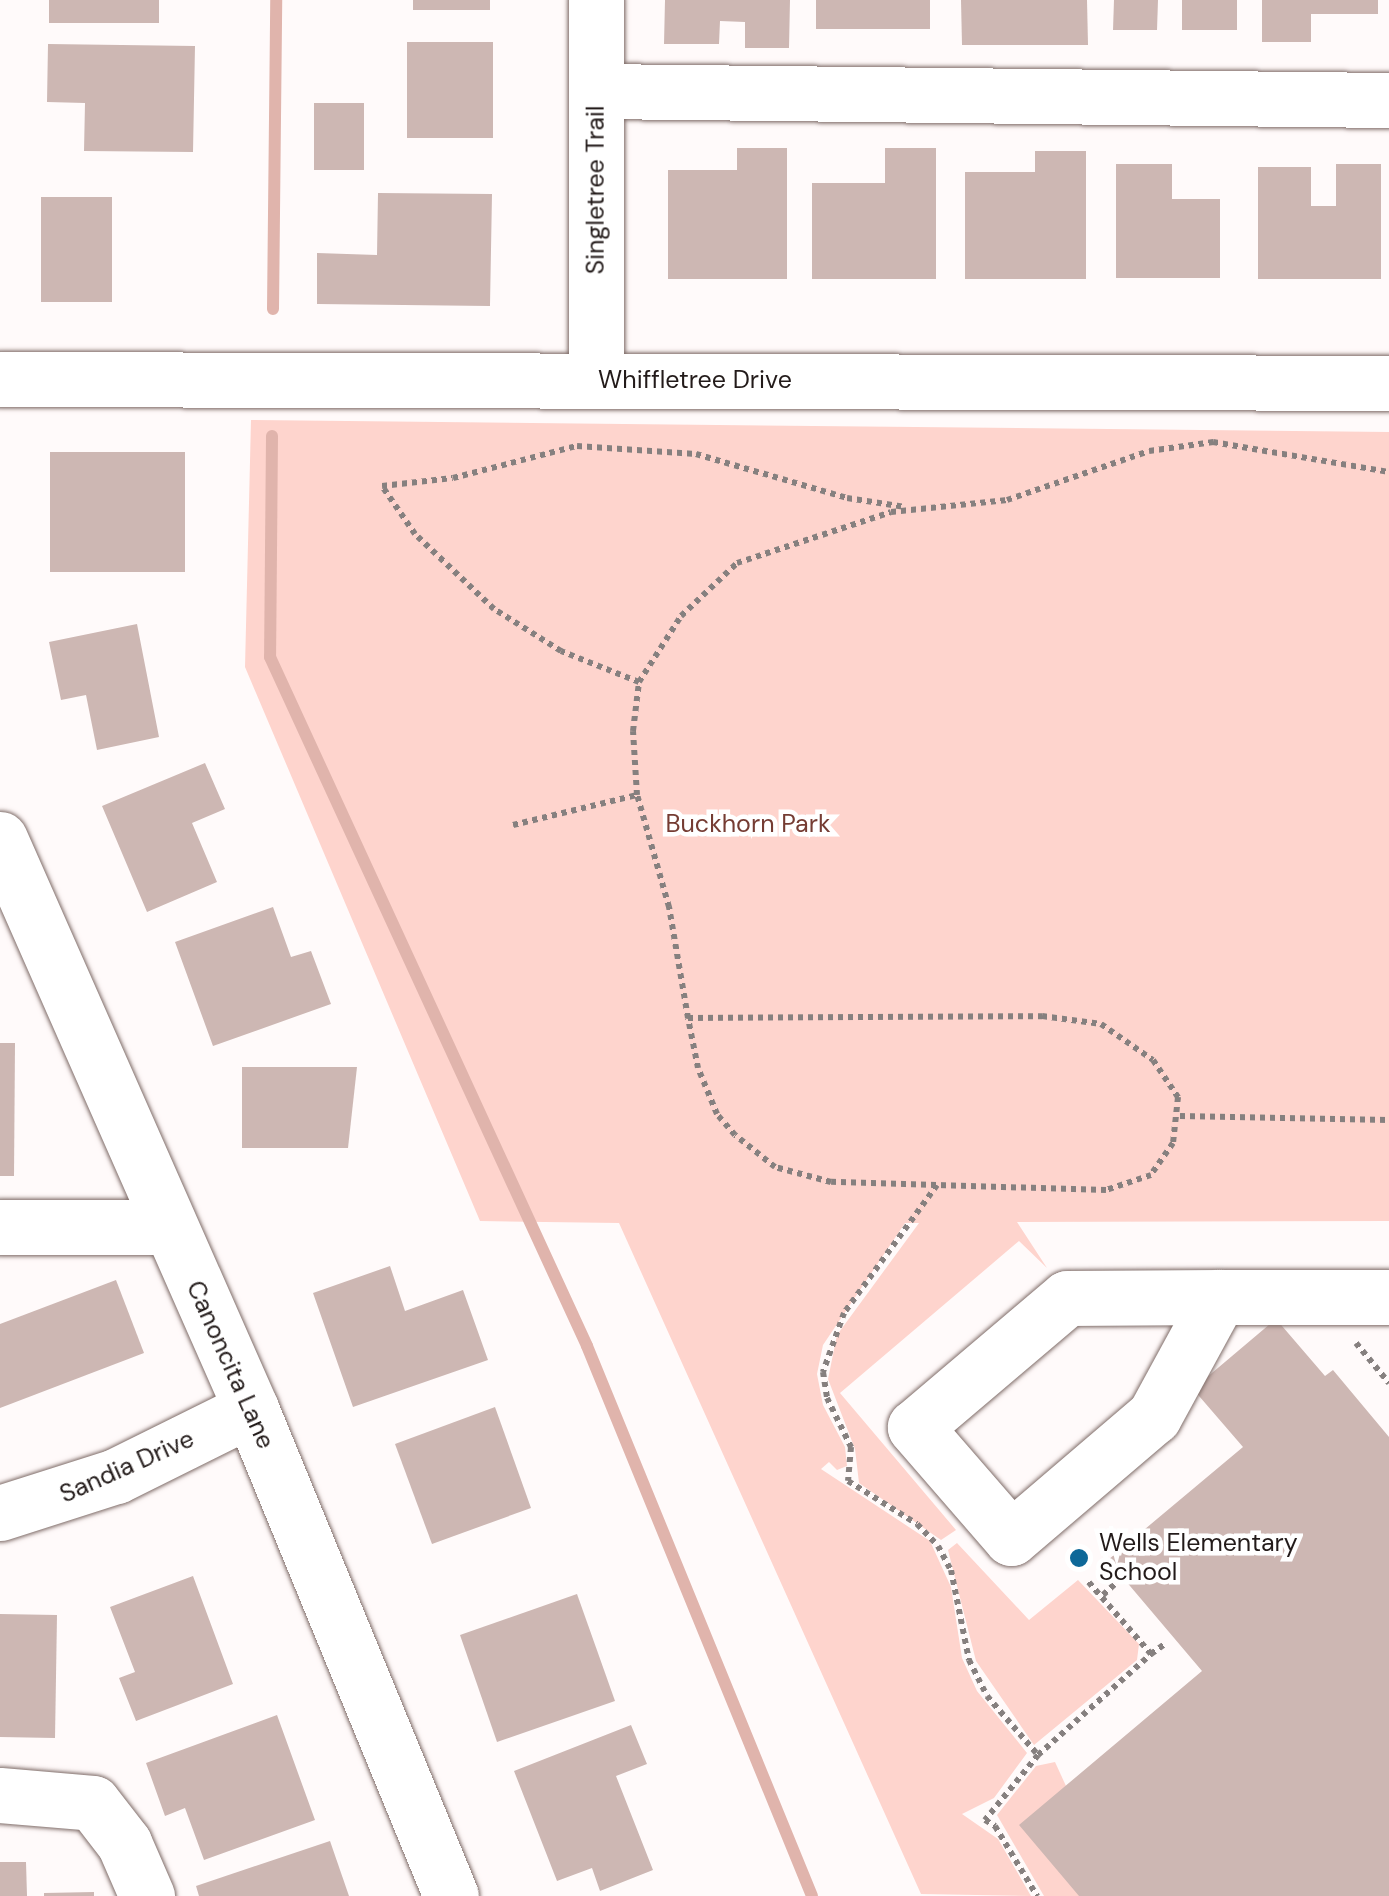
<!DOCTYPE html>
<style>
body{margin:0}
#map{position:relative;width:1389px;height:1896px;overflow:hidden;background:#fffafa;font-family:"DM Sans",sans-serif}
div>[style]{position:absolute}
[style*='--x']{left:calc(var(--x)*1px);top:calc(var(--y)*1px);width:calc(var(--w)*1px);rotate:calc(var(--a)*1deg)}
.green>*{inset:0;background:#fed4cd}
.stream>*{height:12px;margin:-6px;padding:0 6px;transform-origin:6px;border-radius:6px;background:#e0b4ac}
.building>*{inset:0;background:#cdb7b3}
.path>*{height:6px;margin-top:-3px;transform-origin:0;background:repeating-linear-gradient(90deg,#86807f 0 5px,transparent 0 10px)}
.roads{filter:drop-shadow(0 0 2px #806d69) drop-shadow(0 0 2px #806d69)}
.minor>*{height:55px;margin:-27.5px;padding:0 27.5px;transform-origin:27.5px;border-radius:27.5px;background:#fff}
.dots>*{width:28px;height:28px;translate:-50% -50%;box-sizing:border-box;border:5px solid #fff;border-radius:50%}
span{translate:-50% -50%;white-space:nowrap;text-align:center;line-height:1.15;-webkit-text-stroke:9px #fff;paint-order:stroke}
.street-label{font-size:25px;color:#231b1a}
.park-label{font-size:25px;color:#753c33}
.poi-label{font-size:25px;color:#231b1a}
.left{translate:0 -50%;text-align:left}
</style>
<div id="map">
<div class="green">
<div style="clip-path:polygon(251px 420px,1389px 432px,1389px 1221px,1017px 1222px,1047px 1268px,1019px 1241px,840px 1393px,956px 1530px,941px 1540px,859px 1483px,855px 1449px,828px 1379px,837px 1335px,919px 1223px,905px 1223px,823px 1345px,817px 1374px,823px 1405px,845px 1447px,847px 1466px,837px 1470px,829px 1462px,821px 1469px,930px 1541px,951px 1587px,962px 1658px,977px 1691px,1027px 1753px,994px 1798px,962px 1814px,998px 1839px,1031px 1896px,921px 1894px,619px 1223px,480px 1221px,245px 667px)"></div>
<div style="clip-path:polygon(957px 1543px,1029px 1620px,1078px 1580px,1139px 1644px,1137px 1660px,1034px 1745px,976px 1661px,948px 1550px)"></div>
<div style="clip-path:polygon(1055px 1762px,1066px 1786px,1079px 1896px,1044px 1896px,997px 1815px,1036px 1766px)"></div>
</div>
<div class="stream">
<div style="--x:273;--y:309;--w:309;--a:-89.4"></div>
<div style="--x:272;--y:436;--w:221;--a:90.5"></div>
<div style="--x:270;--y:657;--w:758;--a:65.29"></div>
<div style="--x:587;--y:1346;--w:594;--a:67.75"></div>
</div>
<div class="building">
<div style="clip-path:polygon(49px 0,159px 0,159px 23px,49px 23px)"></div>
<div style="clip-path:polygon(413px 0,490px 0,490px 10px,413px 10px)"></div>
<div style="clip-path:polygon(665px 0,790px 0,789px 48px,745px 48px,745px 22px,720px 21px,719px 44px,664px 44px)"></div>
<div style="clip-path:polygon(816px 0,930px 0,930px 29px,816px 29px)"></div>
<div style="clip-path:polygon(961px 0,1087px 0,1088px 45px,962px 45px)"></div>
<div style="clip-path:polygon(1114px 0,1158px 0,1157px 30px,1113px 30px)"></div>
<div style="clip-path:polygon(1182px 0,1237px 0,1237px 30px,1182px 30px)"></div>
<div style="clip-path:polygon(1262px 0,1378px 0,1378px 14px,1311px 14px,1311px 42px,1262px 42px)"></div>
<div style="clip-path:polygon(407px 42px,493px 42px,493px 138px,407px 138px)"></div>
<div style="clip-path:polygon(48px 44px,195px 46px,193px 152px,84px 151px,85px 103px,47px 102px)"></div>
<div style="clip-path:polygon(314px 103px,364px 103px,364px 170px,314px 170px)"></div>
<div style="clip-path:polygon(737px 148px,787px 148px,787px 279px,668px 279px,668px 170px,737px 170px)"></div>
<div style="clip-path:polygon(885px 148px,936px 148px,936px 279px,812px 279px,812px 183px,885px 183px)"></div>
<div style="clip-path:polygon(1035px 151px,1086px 151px,1086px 279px,965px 279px,965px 172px,1035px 172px)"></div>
<div style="clip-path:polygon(1116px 164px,1172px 164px,1172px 199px,1220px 199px,1220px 278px,1116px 278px)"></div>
<div style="clip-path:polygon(1336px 164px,1381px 164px,1381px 279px,1258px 279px,1258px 167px,1311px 167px,1311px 206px,1336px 206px)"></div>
<div style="clip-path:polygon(378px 193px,492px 194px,490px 306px,317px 304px,317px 253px,377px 255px)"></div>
<div style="clip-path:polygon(41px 197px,112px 197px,112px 302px,41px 302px)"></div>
<div style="clip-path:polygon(50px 452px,185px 452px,185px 572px,50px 572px)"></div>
<div style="clip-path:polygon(137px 624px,159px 737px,97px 750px,86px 695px,61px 700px,49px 642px)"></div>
<div style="clip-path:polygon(205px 763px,225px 809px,192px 823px,217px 882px,147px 912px,102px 806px)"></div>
<div style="clip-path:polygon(273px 907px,291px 957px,311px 951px,331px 1004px,213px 1046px,175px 942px)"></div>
<div style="clip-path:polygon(0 1043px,15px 1043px,14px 1176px,0 1176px)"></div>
<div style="clip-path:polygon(242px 1067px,357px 1067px,348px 1148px,242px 1148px)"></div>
<div style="clip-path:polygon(390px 1266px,405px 1311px,463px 1290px,488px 1360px,353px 1407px,313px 1293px)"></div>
<div style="clip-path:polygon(116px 1280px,144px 1353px,0 1408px,0 1324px)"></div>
<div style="clip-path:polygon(1276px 1319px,1325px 1376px,1333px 1370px,1389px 1437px,1389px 1896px,1079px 1896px,1019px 1825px,1202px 1671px,1108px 1560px,1243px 1447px,1193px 1389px)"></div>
<div style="clip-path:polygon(495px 1407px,531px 1508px,432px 1544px,395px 1444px)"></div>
<div style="clip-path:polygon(193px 1576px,233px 1684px,136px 1721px,119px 1678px,135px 1672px,110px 1607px)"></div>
<div style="clip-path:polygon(577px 1594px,615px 1701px,497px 1742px,460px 1635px)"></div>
<div style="clip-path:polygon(0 1614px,57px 1615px,55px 1738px,0 1737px)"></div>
<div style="clip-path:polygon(277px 1715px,315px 1820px,204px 1860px,185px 1808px,165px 1816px,146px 1763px)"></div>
<div style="clip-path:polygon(631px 1725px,647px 1764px,616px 1776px,653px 1870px,600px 1891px,592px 1868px,557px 1881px,514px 1771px)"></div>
<div style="clip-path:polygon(330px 1841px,349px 1896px,199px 1896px,196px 1886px)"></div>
<div style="clip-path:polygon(0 1862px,26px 1862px,27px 1896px,0 1896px)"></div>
<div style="clip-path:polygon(94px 1892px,94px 1896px,44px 1896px,44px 1893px)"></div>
</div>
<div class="path">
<div style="--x:639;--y:682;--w:84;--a:-158.3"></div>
<div style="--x:561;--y:651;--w:79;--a:-147.9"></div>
<div style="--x:494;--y:609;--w:109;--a:-136.5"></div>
<div style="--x:415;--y:534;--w:58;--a:-124.5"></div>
<div style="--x:382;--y:486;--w:71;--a:-6.4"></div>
<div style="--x:453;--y:478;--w:128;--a:-14.5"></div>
<div style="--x:577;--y:446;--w:119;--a:3.8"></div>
<div style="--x:696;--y:454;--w:157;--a:16.2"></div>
<div style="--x:847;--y:498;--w:59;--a:8.8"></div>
<div style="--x:513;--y:825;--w:128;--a:-13.6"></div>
<div style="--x:688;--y:1018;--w:354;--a:-0.3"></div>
<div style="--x:1042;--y:1016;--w:60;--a:7.7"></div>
<div style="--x:1101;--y:1024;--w:63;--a:34.7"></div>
<div style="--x:1153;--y:1060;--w:45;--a:56"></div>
<div style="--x:1178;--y:1097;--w:46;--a:96.2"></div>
<div style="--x:1173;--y:1143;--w:39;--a:125"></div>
<div style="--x:1151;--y:1175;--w:47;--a:161.6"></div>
<div style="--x:1106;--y:1190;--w:275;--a:-178.3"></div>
<div style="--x:831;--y:1182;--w:58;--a:-165"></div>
<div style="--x:775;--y:1167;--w:51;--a:-141.3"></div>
<div style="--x:735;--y:1135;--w:28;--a:-131"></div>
<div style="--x:717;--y:1114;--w:50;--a:-112.4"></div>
<div style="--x:698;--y:1068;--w:51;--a:-101.3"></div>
<div style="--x:688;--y:1018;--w:113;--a:-99.7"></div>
<div style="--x:669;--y:907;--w:116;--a:-105.9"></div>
<div style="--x:637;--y:795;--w:64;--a:-93.6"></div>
<div style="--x:633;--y:731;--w:49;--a:-83"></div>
<div style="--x:639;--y:682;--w:78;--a:-57.5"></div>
<div style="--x:681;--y:616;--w:77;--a:-43.4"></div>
<div style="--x:737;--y:563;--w:162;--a:-18.3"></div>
<div style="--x:891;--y:512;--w:117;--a:-5.9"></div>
<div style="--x:1007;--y:500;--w:150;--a:-19"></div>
<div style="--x:1149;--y:451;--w:65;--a:-8"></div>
<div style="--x:1213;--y:442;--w:179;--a:9.7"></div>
<div style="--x:1180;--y:1116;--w:209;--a:1.1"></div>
<div style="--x:937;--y:1185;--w:158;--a:126"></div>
<div style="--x:844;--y:1313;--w:63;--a:109.6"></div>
<div style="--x:823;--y:1372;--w:26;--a:81"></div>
<div style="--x:827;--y:1398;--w:55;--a:63.9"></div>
<div style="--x:851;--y:1447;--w:34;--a:95"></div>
<div style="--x:848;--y:1481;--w:81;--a:31.9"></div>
<div style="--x:917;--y:1524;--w:30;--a:46"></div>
<div style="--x:938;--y:1546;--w:27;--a:62"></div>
<div style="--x:951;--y:1570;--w:92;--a:78.7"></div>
<div style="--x:969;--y:1660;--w:40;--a:63.4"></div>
<div style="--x:987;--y:1696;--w:78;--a:49.2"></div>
<div style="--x:1038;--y:1755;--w:84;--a:129.2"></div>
<div style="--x:985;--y:1820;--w:12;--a:31"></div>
<div style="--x:995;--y:1826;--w:82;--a:59"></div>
<div style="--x:1356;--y:1343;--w:52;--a:50.5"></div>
<div style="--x:1103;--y:1595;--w:18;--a:-43"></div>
<div style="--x:1151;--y:1654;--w:17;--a:-36"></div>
<div style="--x:1038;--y:1755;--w:152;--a:-41.8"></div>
<div style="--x:1151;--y:1654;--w:99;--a:-130.9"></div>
</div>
<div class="roads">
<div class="minor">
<div style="--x:596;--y:0;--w:379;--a:90"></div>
<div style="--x:596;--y:91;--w:793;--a:0.65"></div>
<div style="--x:0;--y:379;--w:1389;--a:0.16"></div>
<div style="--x:0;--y:839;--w:623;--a:66.23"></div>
<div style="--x:251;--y:1409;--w:526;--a:67.67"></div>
<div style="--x:0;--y:1227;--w:169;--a:0"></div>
<div style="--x:1219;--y:1297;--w:136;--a:118.6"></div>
<div style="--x:1154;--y:1416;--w:188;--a:139.5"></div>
<div style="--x:1011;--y:1538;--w:147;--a:-130.9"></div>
<div style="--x:915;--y:1427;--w:199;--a:-40.3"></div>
<div style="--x:1067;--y:1298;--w:152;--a:-0.4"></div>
<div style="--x:1219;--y:1297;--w:170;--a:0"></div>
<div style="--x:0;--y:1513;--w:122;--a:-17.7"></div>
<div style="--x:116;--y:1476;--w:151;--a:-26.4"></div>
<div style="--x:0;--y:1795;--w:93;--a:4.9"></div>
<div style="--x:93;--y:1803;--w:51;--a:52.2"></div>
<div style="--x:124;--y:1843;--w:58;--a:66.5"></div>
</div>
</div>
<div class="dots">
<div style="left:1079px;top:1558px;background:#0e6898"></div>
</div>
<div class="street-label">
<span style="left:596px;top:190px;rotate:-90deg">Singletree Trail</span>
<span style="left:695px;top:380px">Whiffletree Drive</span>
<span style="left:230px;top:1365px;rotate:66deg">Canoncita Lane</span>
<span style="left:127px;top:1467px;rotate:-24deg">Sandia Drive</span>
</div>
<div class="park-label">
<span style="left:748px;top:824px">Buckhorn Park</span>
</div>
<div class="poi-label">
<span class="left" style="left:1099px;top:1558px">Wells Elementary<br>School</span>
</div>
</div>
